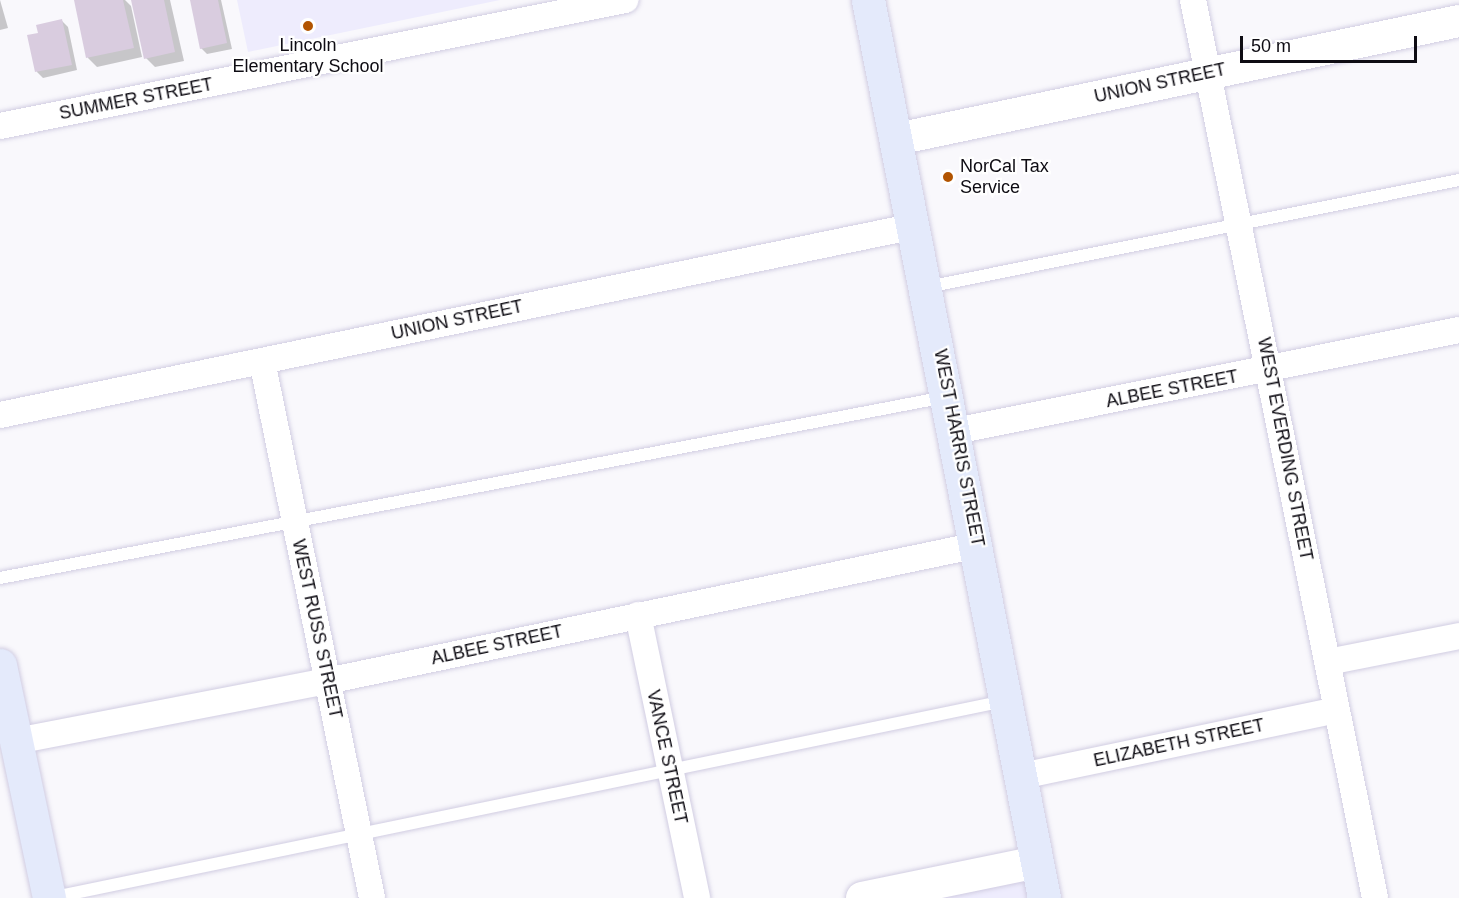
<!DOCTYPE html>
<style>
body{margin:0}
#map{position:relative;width:1459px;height:898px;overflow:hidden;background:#f9f8fc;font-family:Arial,sans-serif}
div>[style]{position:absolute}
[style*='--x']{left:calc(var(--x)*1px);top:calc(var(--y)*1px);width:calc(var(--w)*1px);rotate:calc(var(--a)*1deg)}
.built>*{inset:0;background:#eeecfd}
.shadow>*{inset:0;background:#0003}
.building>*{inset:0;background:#d9ccdf}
.roads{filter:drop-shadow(0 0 2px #d1cde2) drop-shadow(0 0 2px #d1cde2)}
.service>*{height:12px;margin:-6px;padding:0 6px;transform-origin:6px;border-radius:6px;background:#fff}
.minor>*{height:26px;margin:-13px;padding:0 13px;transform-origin:13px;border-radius:13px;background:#fff}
.tertiary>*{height:32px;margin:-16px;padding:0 16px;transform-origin:16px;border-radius:16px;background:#fff}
.secondary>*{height:33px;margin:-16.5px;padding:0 16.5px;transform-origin:16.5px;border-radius:16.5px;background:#e4eafb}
.dots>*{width:16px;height:16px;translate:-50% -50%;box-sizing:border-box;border:3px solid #fff;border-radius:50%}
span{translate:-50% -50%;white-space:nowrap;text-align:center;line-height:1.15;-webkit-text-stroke:4.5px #fff;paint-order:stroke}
.poi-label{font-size:18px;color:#0e0c13}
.left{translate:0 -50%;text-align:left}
.street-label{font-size:18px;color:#0e0c13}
.scale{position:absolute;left:1240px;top:36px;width:177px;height:27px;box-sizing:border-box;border:3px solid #0e0c13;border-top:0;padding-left:8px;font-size:18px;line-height:21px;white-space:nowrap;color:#0e0c13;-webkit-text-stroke:4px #fff;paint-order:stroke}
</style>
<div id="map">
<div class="built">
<div style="clip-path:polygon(237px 0,500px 0,248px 52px)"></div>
<div style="clip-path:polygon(1037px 862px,1044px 898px,862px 898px)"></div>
</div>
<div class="shadow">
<div style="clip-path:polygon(0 0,8px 28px,0 30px)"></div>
<div style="clip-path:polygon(75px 0,125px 0,131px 6px,142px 57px,97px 67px,88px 58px)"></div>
<div style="clip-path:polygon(133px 0,170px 0,184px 61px,155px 67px,146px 58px)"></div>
<div style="clip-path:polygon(191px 0,221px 0,232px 49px,207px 54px,201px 48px)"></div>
<div style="clip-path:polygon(62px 21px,68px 27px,77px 70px,43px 78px,37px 72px,40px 34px)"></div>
</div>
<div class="building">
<div style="clip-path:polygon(74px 0,123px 0,134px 48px,86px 58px)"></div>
<div style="clip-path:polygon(131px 0,164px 0,175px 52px,144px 59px)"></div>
<div style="clip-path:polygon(190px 0,218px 0,227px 43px,200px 49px)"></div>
<div style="clip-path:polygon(62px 19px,72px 65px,35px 72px,27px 35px,38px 33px,36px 25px)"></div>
</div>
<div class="roads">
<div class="service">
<div style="--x:927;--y:287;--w:543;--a:-11.37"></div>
<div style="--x:0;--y:578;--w:962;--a:-10.84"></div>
<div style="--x:50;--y:898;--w:975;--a:-11.66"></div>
</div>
<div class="minor">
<div style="--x:1193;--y:0;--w:916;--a:78.54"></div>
<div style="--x:0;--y:126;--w:638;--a:-11.4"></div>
<div style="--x:262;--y:361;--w:548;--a:78.42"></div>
<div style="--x:0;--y:415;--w:934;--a:-11.67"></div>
<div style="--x:955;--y:431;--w:514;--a:-11.33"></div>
<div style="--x:638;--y:615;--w:289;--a:78.2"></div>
<div style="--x:1328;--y:662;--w:134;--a:-11.2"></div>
<div style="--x:16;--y:741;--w:317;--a:-10.9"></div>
<div style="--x:327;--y:681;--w:665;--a:-11.8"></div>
<div style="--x:1021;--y:776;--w:322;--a:-11.8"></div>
</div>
<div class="tertiary">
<div style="--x:897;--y:139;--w:574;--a:-11.86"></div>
<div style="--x:862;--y:898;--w:179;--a:-11.6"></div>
</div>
<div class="secondary">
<div style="--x:868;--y:0;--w:915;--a:78.91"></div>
<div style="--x:0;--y:665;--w:238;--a:78.1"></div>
</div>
</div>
<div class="dots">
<div style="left:308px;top:26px;background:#b25401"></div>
<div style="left:948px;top:177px;background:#b25401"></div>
</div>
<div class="poi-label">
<span style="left:308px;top:56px">Lincoln<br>Elementary School</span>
<span class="left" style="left:960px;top:177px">NorCal Tax<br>Service</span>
</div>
<div class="street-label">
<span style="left:1160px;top:83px;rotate:-12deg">UNION STREET</span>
<span style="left:136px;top:99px;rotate:-11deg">SUMMER STREET</span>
<span style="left:457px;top:320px;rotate:-12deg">UNION STREET</span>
<span style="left:1172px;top:389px;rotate:-11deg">ALBEE STREET</span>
<span style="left:959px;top:448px;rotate:79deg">WEST HARRIS STREET</span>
<span style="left:1285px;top:449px;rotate:79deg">WEST EVERDING STREET</span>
<span style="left:317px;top:629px;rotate:78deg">WEST RUSS STREET</span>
<span style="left:497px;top:645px;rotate:-12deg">ALBEE STREET</span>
<span style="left:1179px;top:743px;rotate:-12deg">ELIZABETH STREET</span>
<span style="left:667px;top:757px;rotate:78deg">VANCE STREET</span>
</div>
<div class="scale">50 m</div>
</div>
